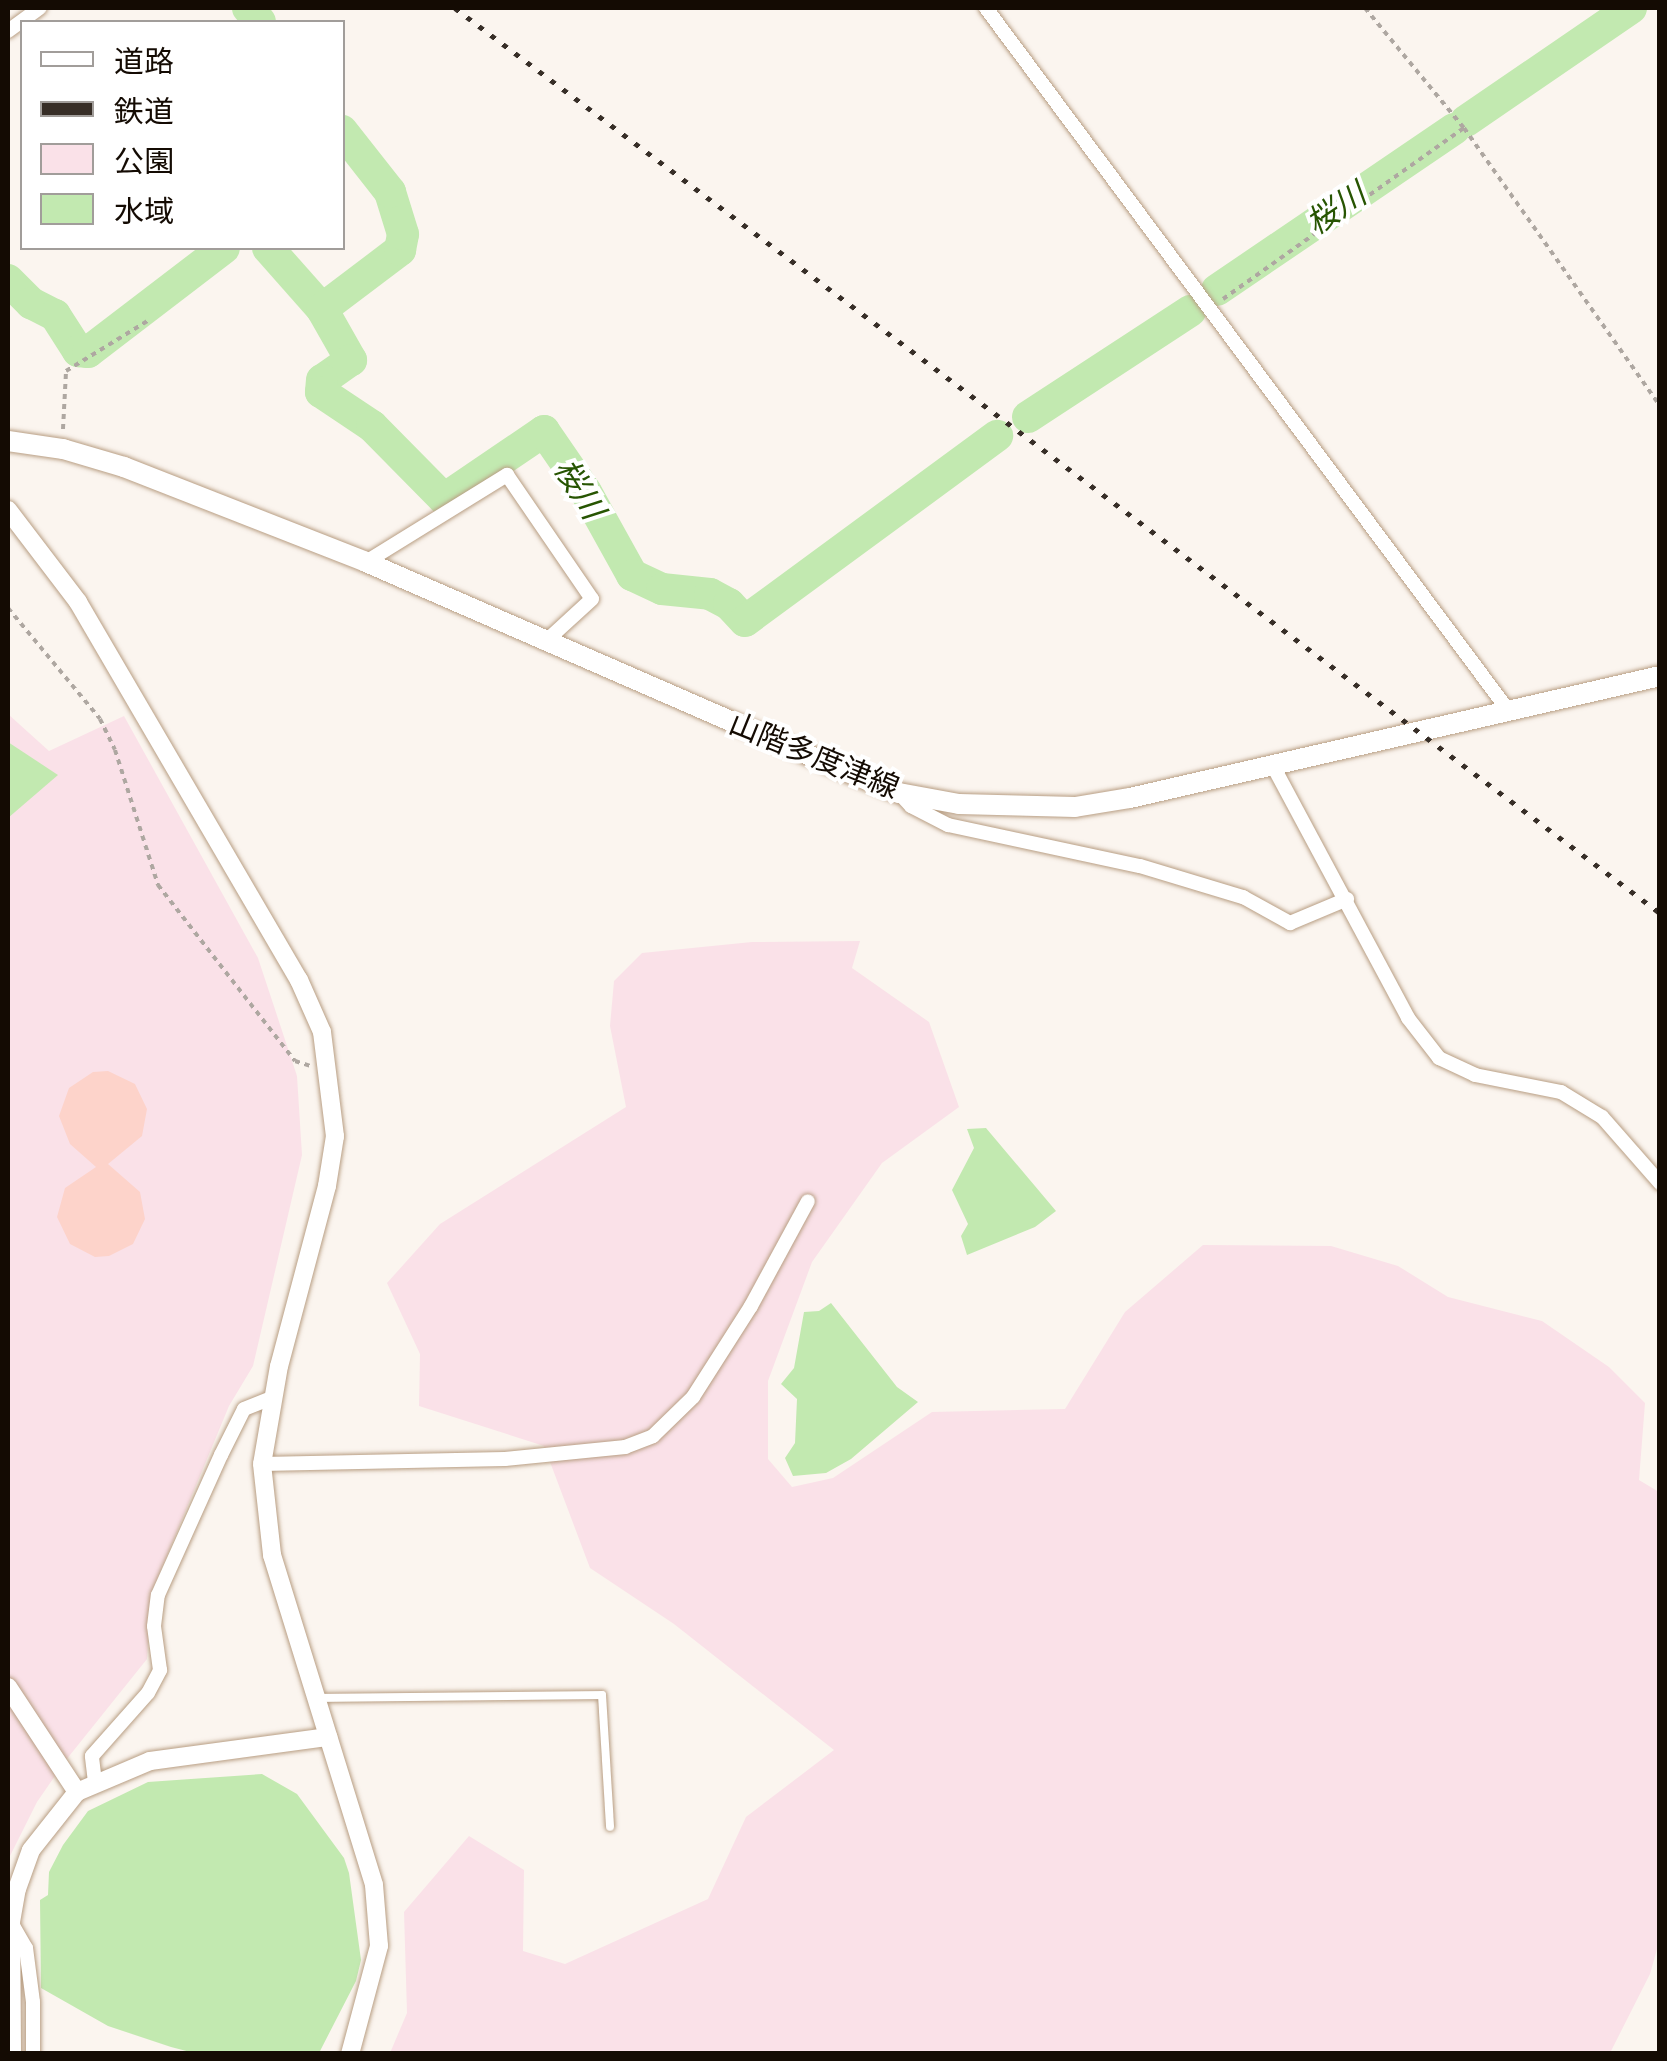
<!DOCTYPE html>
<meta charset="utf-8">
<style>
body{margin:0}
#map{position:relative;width:1667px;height:2061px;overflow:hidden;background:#fbf5ef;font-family:"Fira Sans Condensed","Noto Sans JP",sans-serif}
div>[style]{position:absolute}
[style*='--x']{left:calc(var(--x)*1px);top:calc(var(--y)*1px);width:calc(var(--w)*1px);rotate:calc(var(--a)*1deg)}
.green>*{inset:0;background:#fae1e8}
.water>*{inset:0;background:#c2e9b0}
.river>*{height:32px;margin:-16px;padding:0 16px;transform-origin:16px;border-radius:16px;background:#c2e9b0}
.building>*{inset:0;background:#fdd3ca}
.path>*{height:4px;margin-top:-2px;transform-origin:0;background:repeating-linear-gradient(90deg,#aea7a1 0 5px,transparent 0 10px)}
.roads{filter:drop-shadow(0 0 2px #b89e83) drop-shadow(0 0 2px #b89e83)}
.service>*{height:8px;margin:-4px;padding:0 4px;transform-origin:4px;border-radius:4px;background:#fff}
.minor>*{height:14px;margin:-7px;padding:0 7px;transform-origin:7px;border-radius:7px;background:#fff}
.tertiary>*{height:18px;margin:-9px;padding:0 9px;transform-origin:9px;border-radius:9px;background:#fff}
.secondary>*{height:20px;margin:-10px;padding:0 10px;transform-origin:10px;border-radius:10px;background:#fff}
.rail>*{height:5px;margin-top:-2.5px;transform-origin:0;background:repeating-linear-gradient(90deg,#372e27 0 5px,transparent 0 15px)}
span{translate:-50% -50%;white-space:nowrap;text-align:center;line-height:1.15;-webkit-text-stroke:8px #fff;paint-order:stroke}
.street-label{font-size:30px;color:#140b03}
.water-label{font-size:32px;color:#275502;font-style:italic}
.frame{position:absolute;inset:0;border:10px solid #140b03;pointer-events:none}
.legend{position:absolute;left:20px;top:20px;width:325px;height:230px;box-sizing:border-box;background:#fff;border:2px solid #a19d9a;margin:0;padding:12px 18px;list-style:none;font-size:30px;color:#140b03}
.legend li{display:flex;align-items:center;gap:20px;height:50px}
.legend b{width:50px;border:2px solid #a19d9a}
</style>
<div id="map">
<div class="green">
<div style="clip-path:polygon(8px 714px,49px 751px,124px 716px,258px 958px,297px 1076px,302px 1155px,253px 1366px,229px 1406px,151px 1594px,147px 1659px,66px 1760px,37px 1802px,8px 1860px)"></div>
<div style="clip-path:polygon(860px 941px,852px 968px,929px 1022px,959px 1107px,882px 1163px,812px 1262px,768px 1381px,768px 1459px,792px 1487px,833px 1478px,932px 1412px,1065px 1409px,1125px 1312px,1203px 1245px,1331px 1246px,1398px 1266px,1448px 1297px,1542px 1321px,1609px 1367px,1645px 1403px,1639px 1480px,1659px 1492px,1659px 1942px,1650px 1974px,1610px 2053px,390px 2053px,407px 2013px,404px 1912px,469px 1836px,524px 1870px,523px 1951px,565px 1964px,708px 1899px,746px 1817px,834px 1750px,674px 1624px,590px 1568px,544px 1446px,419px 1406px,420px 1354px,387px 1283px,440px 1224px,626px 1107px,610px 1026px,614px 981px,642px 953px,752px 942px)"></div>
</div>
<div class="water">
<div style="clip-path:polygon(8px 742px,58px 775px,8px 818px)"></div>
<div style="clip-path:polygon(986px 1128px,1056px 1211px,1035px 1227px,967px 1255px,961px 1236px,968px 1224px,952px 1190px,974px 1148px,967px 1129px)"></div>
<div style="clip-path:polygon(831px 1303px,897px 1387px,918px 1402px,851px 1459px,826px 1473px,793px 1476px,785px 1458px,795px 1443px,797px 1399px,781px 1384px,794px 1368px,804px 1312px,819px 1311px)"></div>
<div style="clip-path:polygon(262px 1774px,297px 1794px,344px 1858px,349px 1873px,361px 1960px,356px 1981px,319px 2053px,198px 2054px,171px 2047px,108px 2026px,41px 1988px,40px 1900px,48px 1895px,49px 1872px,63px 1845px,88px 1811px,148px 1782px)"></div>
</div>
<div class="river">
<div style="--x:248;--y:8;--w:18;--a:49"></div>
<div style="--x:1466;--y:121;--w:200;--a:-34.4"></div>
<div style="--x:268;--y:248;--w:81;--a:48.5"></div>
<div style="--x:322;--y:309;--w:59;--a:60.4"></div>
<div style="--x:351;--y:360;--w:35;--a:145"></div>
<div style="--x:322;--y:380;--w:12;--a:95"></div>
<div style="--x:321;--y:392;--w:61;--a:33.7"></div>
<div style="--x:372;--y:426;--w:103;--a:45.4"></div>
<div style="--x:444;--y:499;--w:121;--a:-34.2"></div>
<div style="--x:544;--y:431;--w:74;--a:55.5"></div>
<div style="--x:586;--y:492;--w:95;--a:61"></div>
<div style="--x:632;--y:575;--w:33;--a:25"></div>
<div style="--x:662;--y:589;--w:48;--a:5.9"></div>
<div style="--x:710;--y:594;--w:21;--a:28"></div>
<div style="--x:729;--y:604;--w:23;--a:47"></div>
<div style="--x:745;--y:621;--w:313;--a:-36.3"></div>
<div style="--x:8;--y:280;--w:33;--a:45"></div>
<div style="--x:31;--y:303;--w:27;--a:27"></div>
<div style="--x:55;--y:315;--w:43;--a:57.4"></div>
<div style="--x:78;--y:351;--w:10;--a:6"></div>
<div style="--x:88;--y:352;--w:171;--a:-37.4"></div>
<div style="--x:1217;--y:290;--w:287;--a:-34.2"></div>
<div style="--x:322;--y:309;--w:98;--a:-37.1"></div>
<div style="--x:400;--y:250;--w:16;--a:-79"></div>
<div style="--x:403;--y:234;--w:44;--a:-107.2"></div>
<div style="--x:390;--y:192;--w:78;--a:-128.2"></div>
<div style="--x:1028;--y:417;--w:194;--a:-33.2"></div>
</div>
<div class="building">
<div style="clip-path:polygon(108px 1071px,135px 1084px,147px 1109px,142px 1136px,108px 1164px,140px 1192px,145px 1219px,133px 1244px,109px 1256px,95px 1257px,70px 1244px,57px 1217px,65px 1188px,96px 1167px,70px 1144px,59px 1116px,69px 1088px,93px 1072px)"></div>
</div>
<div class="path">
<div style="--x:1365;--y:8;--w:156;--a:50.5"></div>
<div style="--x:1464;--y:128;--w:340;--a:54.8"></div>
<div style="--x:1223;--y:299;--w:296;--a:-35.4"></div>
<div style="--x:63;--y:429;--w:58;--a:-87"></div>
<div style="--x:66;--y:371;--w:97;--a:-31.6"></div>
<div style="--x:8;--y:608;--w:144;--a:50.3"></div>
<div style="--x:100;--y:719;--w:34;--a:64"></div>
<div style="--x:115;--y:750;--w:142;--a:72.3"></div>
<div style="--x:158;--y:885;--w:223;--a:52.1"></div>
<div style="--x:295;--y:1061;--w:16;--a:18"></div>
</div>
<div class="roads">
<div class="service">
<div style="--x:316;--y:1698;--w:286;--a:-0.6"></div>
<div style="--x:602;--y:1695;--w:132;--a:86.5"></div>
</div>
<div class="minor">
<div style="--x:986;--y:8;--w:875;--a:53.37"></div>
<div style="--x:8;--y:31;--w:39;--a:-36"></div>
<div style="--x:366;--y:562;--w:166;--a:-31.7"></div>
<div style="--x:507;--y:475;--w:150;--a:55.6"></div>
<div style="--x:592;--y:599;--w:65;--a:137.5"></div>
<div style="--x:1272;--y:764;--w:288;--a:61.8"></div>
<div style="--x:1408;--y:1018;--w:51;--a:52.2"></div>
<div style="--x:1439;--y:1058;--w:40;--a:25"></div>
<div style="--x:1475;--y:1075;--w:88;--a:11.2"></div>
<div style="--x:1561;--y:1092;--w:48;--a:31.4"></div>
<div style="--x:1602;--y:1117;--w:88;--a:48.7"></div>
<div style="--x:899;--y:793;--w:18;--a:47"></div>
<div style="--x:911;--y:806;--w:42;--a:27.2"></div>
<div style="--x:948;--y:825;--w:196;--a:12.1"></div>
<div style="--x:1140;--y:866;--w:108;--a:16.8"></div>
<div style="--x:1243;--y:897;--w:54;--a:29"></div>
<div style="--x:1290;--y:923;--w:62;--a:-22.8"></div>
<div style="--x:262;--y:1464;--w:243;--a:-1.2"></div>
<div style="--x:505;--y:1459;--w:121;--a:-5.7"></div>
<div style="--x:625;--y:1447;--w:30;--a:-21"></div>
<div style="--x:653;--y:1436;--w:56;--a:-44.3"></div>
<div style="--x:693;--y:1397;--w:108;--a:-57.5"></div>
<div style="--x:751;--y:1306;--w:119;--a:-61.5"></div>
<div style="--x:95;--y:1782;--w:26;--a:-97"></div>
<div style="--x:92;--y:1756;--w:84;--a:-48.4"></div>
<div style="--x:148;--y:1693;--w:26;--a:-62"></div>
<div style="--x:160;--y:1670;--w:44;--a:-97.8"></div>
<div style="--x:154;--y:1626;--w:31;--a:-83"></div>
<div style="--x:158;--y:1595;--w:154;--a:-65.8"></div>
<div style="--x:221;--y:1455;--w:51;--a:-63.4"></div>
<div style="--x:244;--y:1409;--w:31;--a:-22"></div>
<div style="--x:12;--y:1924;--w:28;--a:60"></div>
<div style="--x:26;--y:1948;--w:54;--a:82.6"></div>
<div style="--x:33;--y:2002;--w:52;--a:90"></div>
</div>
<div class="tertiary">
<div style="--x:8;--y:510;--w:116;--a:52.7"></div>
<div style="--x:78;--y:602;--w:438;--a:59.7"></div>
<div style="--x:299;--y:980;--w:57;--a:66.1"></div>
<div style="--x:322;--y:1032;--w:105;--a:82.9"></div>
<div style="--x:335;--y:1136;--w:51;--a:99.1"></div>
<div style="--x:327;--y:1186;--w:186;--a:104.9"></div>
<div style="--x:279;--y:1366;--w:99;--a:99.8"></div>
<div style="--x:262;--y:1464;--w:92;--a:83.7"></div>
<div style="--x:272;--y:1555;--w:345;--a:72.8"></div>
<div style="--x:374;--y:1885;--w:61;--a:85.3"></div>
<div style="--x:379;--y:1946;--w:112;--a:105"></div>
<div style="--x:8;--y:1687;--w:126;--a:56.7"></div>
<div style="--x:12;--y:2054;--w:132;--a:-90.4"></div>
<div style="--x:11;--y:1922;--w:34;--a:-80"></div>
<div style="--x:17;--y:1889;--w:41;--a:-70.3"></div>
<div style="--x:31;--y:1850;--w:74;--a:-51.6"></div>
<div style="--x:77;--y:1792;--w:79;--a:-23"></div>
<div style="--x:150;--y:1761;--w:180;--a:-7.7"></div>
</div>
<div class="secondary">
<div style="--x:8;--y:441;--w:56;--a:8.3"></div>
<div style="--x:63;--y:449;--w:64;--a:16.4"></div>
<div style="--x:124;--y:467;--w:260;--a:21.4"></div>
<div style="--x:366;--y:562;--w:523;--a:23.57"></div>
<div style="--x:845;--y:771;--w:58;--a:22.2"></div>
<div style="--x:899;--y:793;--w:61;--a:10.4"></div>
<div style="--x:959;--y:804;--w:116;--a:1.5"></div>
<div style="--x:1075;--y:807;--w:56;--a:-9.3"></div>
<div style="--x:1130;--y:798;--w:544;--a:-12.96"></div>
</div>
</div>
<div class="rail">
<div style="--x:455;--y:8;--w:1507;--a:36.91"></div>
</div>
<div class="street-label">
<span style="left:814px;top:756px;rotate:22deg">山階多度津線</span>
</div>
<div class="water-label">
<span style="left:1336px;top:209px;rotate:-34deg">桜川</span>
<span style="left:579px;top:489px;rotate:58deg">桜川</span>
</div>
<div class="frame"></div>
<ul class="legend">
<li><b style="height:12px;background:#fff"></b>道路</li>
<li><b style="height:12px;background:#372e27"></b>鉄道</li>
<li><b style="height:28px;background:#fae1e8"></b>公園</li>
<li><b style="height:28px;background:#c2e9b0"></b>水域</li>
</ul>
</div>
